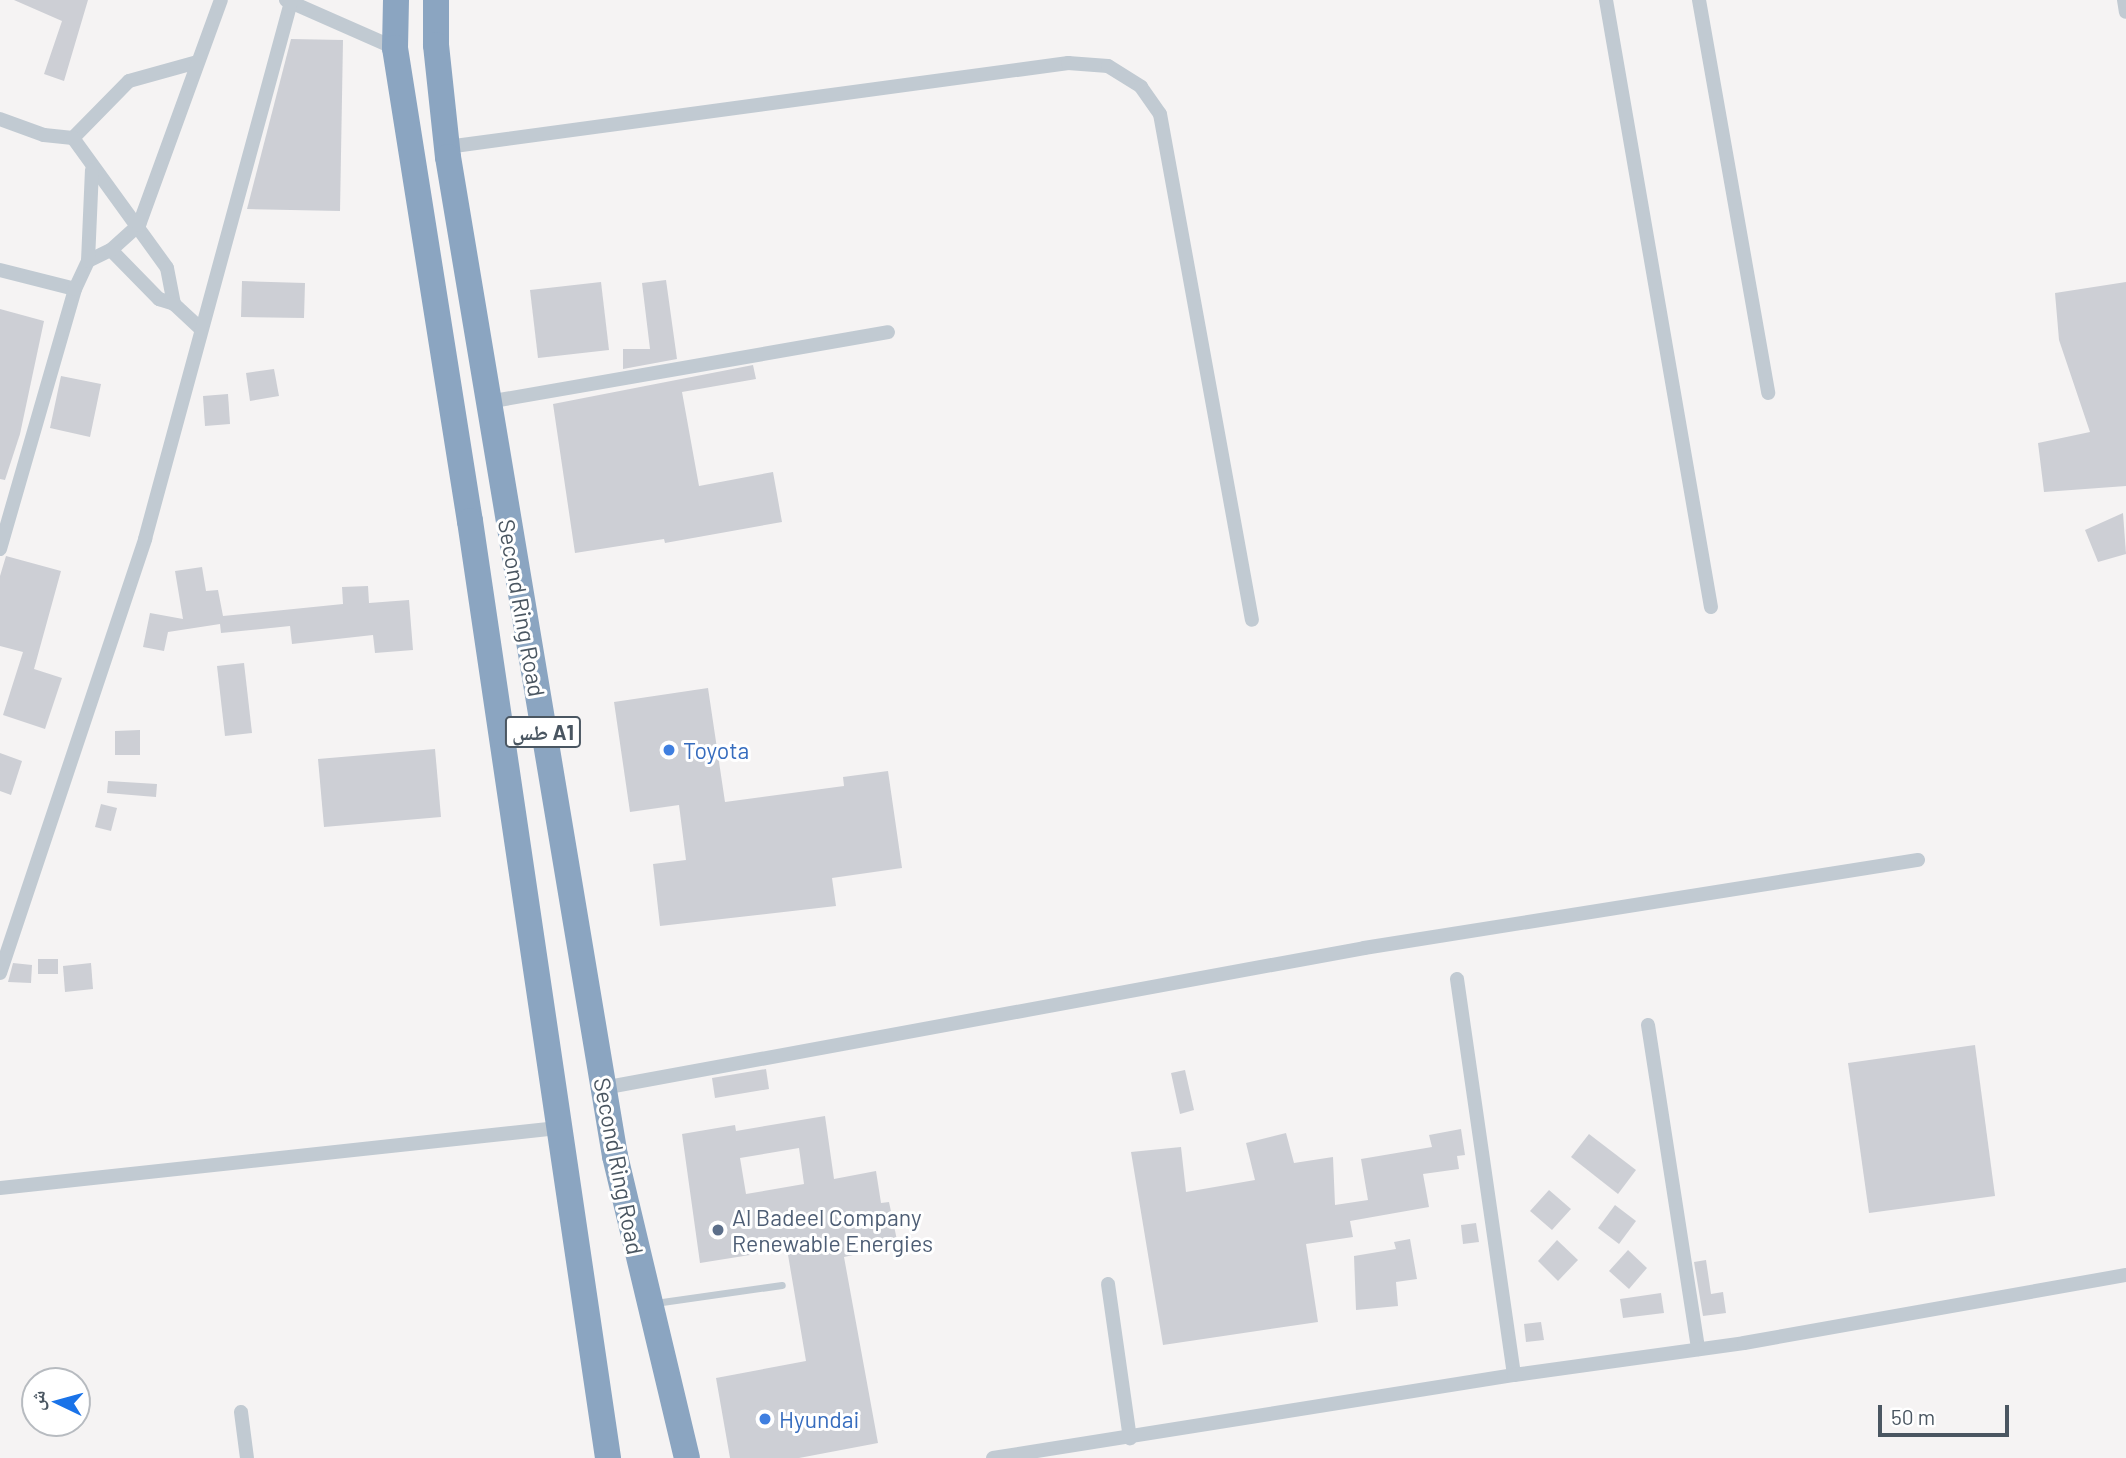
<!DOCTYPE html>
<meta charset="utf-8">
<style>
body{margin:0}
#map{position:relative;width:2126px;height:1458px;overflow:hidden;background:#f5f3f3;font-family:Barlow,"Noto Naskh Arabic",sans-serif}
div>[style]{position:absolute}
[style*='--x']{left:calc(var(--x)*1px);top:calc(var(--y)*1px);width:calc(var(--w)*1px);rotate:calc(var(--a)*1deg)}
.building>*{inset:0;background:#cdcfd5}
.lane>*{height:7px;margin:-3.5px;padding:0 3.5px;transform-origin:3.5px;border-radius:3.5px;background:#c1cad2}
.street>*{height:14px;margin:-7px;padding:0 7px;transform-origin:7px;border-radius:7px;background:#c1cad2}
.highway>*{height:26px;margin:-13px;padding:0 13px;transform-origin:13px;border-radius:13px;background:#8ba5c1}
.dots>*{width:19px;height:19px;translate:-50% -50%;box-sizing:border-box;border:4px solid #fff;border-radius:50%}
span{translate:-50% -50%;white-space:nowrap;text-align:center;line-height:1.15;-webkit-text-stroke:6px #fff;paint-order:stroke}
.shield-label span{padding:2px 5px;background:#fff;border:2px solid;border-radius:5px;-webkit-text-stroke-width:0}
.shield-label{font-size:21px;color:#4a5661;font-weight:700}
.street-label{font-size:23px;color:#4a5661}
.shop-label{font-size:23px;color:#366cbe}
.left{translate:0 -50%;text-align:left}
.service-label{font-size:23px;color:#4e5e75}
.north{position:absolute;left:21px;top:1367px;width:70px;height:70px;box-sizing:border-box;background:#fff;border:2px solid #b7bbc0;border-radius:50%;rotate:275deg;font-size:19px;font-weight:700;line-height:28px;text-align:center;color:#4a5661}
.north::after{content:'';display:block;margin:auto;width:24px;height:32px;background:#1a73e8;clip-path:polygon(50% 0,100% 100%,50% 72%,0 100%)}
.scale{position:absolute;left:1878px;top:1405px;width:131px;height:32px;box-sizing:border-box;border:4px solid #4a5661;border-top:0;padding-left:9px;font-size:21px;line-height:24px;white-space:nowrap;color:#4a5661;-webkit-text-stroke:5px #fff;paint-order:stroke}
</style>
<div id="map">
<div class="building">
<div style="clip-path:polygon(14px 0,88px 0,64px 81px,44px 74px,62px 21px)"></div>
<div style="clip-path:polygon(291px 39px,343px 40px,340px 211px,247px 209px)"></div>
<div style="clip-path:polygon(666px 280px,677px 359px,623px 369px,623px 349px,650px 349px,642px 283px)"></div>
<div style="clip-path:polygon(242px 281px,305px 283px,304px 318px,241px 317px)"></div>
<div style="clip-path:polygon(601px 282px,609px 350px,538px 358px,530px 290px)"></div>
<div style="clip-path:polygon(2126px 282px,2126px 486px,2044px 492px,2038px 443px,2090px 432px,2059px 340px,2055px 293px)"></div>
<div style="clip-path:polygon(0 309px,44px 321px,20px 434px,5px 480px,0 479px)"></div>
<div style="clip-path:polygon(753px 365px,756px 379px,682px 392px,699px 486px,773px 472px,782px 522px,665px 543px,664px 539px,575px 553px,553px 404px)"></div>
<div style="clip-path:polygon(274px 369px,279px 396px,250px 401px,246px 373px)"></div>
<div style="clip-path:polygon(61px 376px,101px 384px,90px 437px,50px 428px)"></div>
<div style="clip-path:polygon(228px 394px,230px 424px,205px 426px,203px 396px)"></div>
<div style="clip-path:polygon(2123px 513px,2126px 554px,2098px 562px,2085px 530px)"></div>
<div style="clip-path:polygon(6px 556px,61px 571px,34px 669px,62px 678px,45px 729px,3px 715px,23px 652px,0 646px,0 576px)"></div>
<div style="clip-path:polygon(202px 567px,206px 591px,218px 590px,223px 616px,343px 604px,342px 587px,368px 586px,369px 603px,409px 600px,413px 650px,375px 653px,373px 635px,292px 644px,290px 626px,221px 633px,220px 624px,168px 632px,164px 651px,143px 647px,150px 613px,183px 619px,175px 571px)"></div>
<div style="clip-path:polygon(244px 663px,252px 733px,225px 736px,217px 666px)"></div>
<div style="clip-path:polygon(708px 688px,725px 802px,844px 786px,843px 777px,888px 771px,902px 868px,832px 878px,836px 906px,660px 926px,653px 864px,686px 860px,679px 805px,630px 812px,614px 702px)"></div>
<div style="clip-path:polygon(140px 730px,140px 755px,115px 755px,115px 731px)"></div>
<div style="clip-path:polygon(435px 749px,441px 817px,324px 827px,318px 759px)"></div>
<div style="clip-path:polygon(0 753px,22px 761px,11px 795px,0 791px)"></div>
<div style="clip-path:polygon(108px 781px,157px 784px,156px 797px,107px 793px)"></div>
<div style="clip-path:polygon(101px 804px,117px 808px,111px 831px,95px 827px)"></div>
<div style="clip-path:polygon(38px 959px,58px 959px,58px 974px,38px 974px)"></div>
<div style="clip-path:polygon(13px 963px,32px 965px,31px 983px,8px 982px)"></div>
<div style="clip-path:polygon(91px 963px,93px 989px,65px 992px,63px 966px)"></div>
<div style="clip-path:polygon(1975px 1045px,1995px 1196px,1869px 1213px,1848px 1063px)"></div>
<div style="clip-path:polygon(766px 1069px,769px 1089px,715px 1098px,712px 1078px)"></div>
<div style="clip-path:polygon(1185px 1070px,1194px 1110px,1180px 1114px,1171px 1073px)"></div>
<div style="clip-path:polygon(evenodd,825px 1116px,834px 1179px,876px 1171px,881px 1203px,889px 1202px,898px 1245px,844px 1257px,878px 1443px,799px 1458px,730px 1458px,716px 1378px,806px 1361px,787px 1249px,700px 1263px,682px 1134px,735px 1125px,736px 1131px,825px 1116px,799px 1148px,804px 1184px,746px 1194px,740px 1158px,799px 1148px)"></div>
<div style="clip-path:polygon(1461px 1129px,1465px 1155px,1457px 1156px,1459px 1169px,1423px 1174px,1429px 1207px,1350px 1221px,1353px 1237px,1306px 1244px,1318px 1322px,1163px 1345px,1131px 1152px,1181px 1147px,1186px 1192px,1255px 1180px,1246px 1143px,1286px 1133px,1294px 1163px,1333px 1157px,1335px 1205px,1368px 1200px,1361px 1159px,1432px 1147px,1429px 1135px)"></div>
<div style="clip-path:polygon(1589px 1134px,1636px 1170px,1618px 1194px,1571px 1157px)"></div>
<div style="clip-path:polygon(1549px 1190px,1571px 1209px,1552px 1230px,1530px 1211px)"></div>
<div style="clip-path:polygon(1615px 1205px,1636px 1221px,1619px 1244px,1598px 1228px)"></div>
<div style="clip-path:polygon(1476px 1223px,1479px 1242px,1463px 1244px,1461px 1225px)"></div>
<div style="clip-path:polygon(1410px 1239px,1417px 1279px,1396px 1282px,1398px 1306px,1356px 1310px,1354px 1256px,1396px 1249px,1394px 1242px)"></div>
<div style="clip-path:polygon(1557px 1240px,1578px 1260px,1558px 1281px,1538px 1261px)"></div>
<div style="clip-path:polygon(1628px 1250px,1647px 1268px,1629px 1289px,1609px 1271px)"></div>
<div style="clip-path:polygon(1706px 1260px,1711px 1294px,1723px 1292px,1726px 1313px,1703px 1316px,1694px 1262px)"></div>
<div style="clip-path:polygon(1661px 1293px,1664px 1313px,1623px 1318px,1620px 1299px)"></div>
<div style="clip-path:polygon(1541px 1322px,1544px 1340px,1526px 1342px,1524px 1324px)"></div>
</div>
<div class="lane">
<div style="--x:655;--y:1303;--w:128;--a:-8.1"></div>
</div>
<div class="street">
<div style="--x:286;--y:0;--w:119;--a:23.8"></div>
<div style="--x:1606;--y:0;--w:616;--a:80.19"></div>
<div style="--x:1699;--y:0;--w:399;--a:80"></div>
<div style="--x:2124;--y:0;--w:12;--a:81"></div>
<div style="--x:0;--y:119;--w:47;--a:20"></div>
<div style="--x:44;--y:135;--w:29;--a:6"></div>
<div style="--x:73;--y:138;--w:80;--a:-45.5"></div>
<div style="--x:129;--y:81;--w:71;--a:-15.6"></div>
<div style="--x:73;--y:138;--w:160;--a:54.1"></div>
<div style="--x:167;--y:268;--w:37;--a:79"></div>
<div style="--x:447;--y:147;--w:627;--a:-7.7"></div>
<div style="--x:1068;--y:63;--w:40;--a:4.3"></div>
<div style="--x:1108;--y:66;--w:39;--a:32"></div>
<div style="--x:1141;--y:87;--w:33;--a:55"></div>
<div style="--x:1160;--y:114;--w:514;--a:79.7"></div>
<div style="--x:111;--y:250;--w:69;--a:45.6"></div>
<div style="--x:159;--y:299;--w:16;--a:18"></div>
<div style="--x:174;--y:304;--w:37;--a:43"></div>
<div style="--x:88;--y:261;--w:25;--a:-26"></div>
<div style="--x:111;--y:250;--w:38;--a:-42"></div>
<div style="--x:139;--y:225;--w:239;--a:-70"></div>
<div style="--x:0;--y:270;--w:77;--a:14.2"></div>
<div style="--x:488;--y:402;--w:406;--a:-9.9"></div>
<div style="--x:0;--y:549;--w:271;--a:-73.9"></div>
<div style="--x:75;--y:289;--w:31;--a:-65"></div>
<div style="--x:88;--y:261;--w:91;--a:-87.5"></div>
<div style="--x:0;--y:973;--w:458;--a:-71.5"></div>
<div style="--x:145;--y:539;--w:556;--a:-74.79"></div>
<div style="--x:1457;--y:979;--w:400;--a:81.8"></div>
<div style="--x:1648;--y:1025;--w:328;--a:81.2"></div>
<div style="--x:603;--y:1088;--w:774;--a:-10.42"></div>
<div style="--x:1364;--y:948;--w:561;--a:-9.03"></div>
<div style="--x:0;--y:1188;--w:561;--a:-6.14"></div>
<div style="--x:1108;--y:1284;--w:156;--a:81.9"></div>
<div style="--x:241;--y:1412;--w:46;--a:82.6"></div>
<div style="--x:993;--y:1458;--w:528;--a:-9.05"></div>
<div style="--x:1514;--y:1375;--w:232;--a:-7.9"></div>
<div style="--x:1744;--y:1343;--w:388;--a:-10.1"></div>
</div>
<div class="highway">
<div style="--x:396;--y:0;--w:48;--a:91.2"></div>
<div style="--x:395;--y:48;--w:479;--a:81"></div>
<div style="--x:470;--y:521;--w:947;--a:81.62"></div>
<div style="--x:436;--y:0;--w:45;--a:90"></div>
<div style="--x:436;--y:45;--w:113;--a:83.9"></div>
<div style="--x:448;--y:157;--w:1013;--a:80.51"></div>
<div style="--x:615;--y:1156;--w:310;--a:76.6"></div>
</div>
<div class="dots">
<div style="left:669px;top:750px;background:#3f7fe0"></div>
<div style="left:718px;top:1230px;background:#5c6f8a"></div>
<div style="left:765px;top:1419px;background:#3f7fe0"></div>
</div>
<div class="shield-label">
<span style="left:543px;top:732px">طس A1</span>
</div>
<div class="street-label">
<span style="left:522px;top:608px;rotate:80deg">Second Ring Road</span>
<span style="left:619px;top:1166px;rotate:79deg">Second Ring Road</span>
</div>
<div class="shop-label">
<span class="left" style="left:683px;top:750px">Toyota</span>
<span class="left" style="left:779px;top:1419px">Hyundai</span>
</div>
<div class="service-label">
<span class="left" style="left:732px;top:1230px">Al Badeel Company<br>Renewable Energies</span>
</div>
<div class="north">ش</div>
<div class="scale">50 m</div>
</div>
